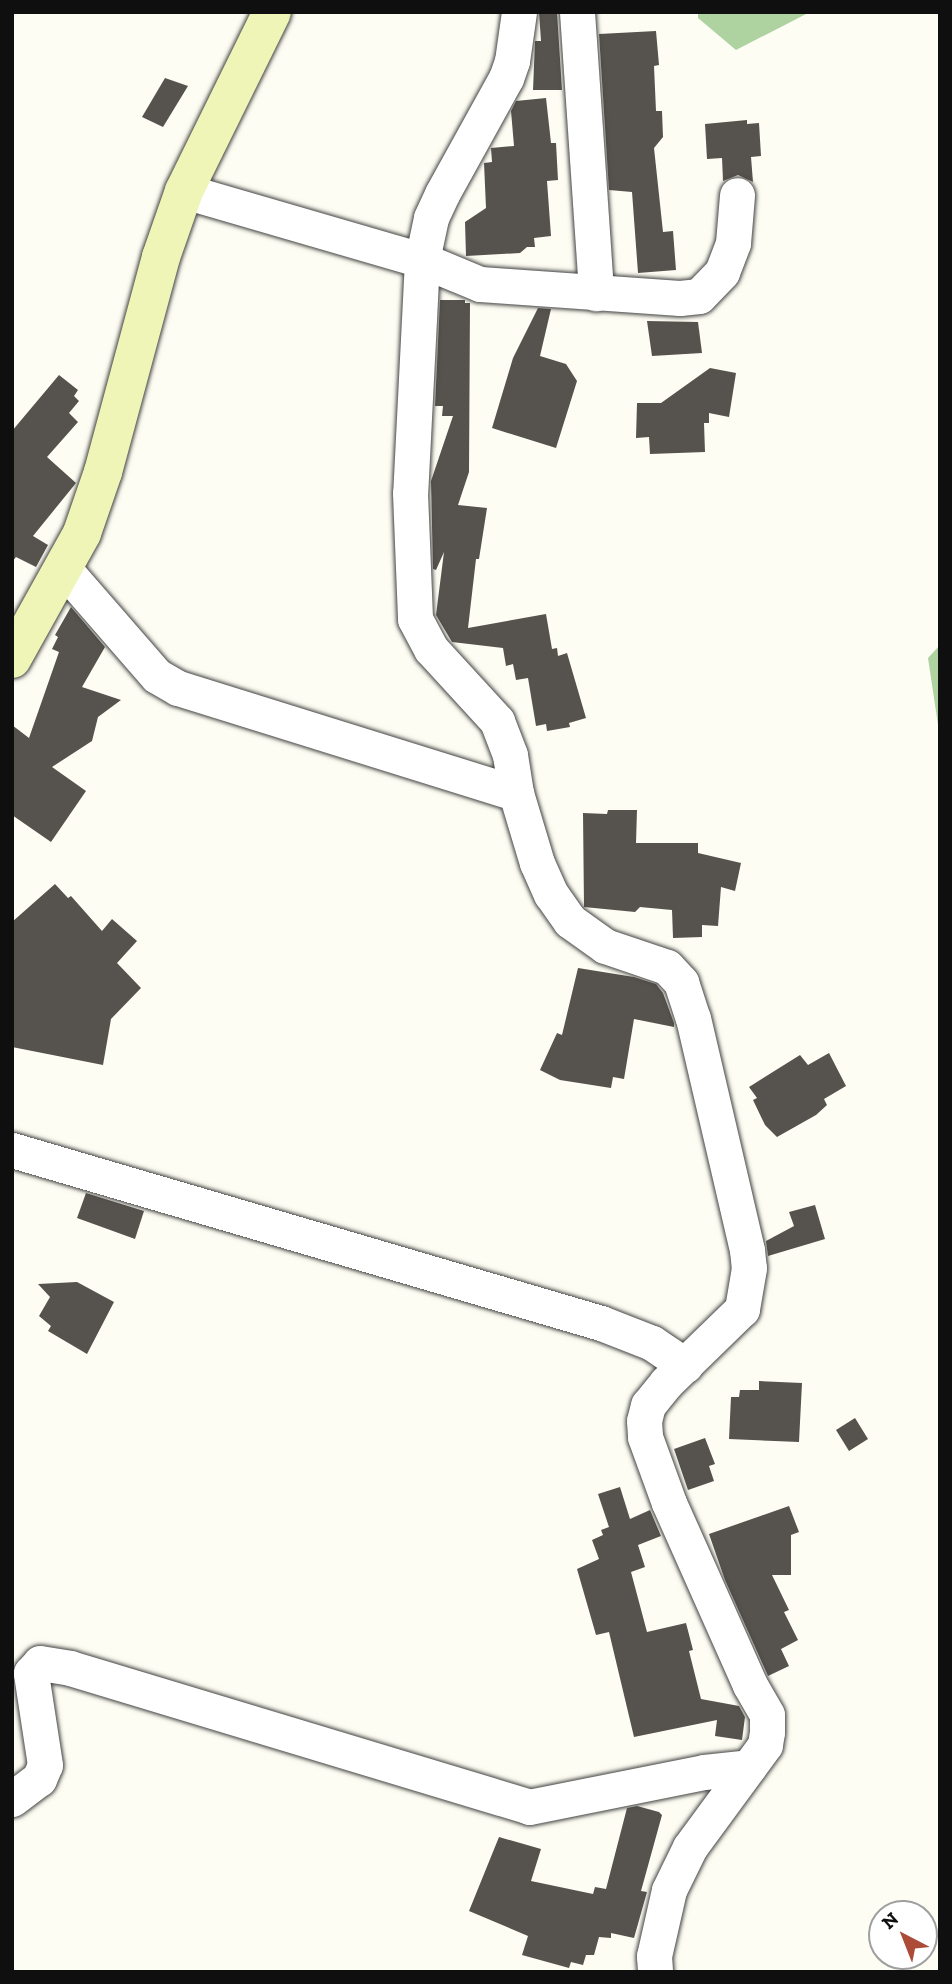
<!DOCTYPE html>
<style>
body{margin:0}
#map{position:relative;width:952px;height:1984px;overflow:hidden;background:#fdfdf3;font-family:"Zilla Slab",serif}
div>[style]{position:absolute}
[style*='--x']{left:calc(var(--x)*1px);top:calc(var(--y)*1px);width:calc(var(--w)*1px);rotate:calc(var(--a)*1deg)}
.forest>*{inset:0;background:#aed3a1}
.building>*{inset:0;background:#56524d}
.roads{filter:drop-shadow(0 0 2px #424242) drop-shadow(0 0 2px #424242)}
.minor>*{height:35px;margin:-17.5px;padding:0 17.5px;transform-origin:17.5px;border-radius:17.5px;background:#fff}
.secondary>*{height:38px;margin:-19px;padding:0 19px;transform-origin:19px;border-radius:19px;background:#eff5b6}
span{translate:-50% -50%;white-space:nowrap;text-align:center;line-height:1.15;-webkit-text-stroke:7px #fff;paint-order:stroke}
.frame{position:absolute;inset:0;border:14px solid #0f0f0f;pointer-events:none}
.north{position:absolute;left:868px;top:1900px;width:70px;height:70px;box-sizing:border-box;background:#fff;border:2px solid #9f9f9f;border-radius:50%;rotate:318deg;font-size:19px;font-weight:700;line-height:28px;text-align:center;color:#0f0f0f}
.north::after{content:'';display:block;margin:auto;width:24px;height:32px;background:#ad4b39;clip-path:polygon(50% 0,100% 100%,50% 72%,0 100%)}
</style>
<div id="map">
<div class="forest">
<div style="clip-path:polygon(698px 12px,810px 12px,736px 50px,698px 18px)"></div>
<div style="clip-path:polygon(940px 645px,940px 738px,928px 658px)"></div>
</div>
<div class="building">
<div style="clip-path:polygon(539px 12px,557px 12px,562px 90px,533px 90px,535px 41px,541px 41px)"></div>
<div style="clip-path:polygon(656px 31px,659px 65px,654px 66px,656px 111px,662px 111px,663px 137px,654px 148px,663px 232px,673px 231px,676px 270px,638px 273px,632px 192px,609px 190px,599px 34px)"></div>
<div style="clip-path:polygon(165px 78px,188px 86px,163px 127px,142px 117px)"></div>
<div style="clip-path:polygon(546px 98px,551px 143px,556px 143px,558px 180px,547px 181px,551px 236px,534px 238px,535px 247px,527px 247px,520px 253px,466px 256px,465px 222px,486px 208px,484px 163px,492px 162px,491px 148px,514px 146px,511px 111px,516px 101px)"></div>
<div style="clip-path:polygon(747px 120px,747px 124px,759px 123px,761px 156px,751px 157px,753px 182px,738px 175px,723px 181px,722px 158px,707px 159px,705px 124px)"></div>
<div style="clip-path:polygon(440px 300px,465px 300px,465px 303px,470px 303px,469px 472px,458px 505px,487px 508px,479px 559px,476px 559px,468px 628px,546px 614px,552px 649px,557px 648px,558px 656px,567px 653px,586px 718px,569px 723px,570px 727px,547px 731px,546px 724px,536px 726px,528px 678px,516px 680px,513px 664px,506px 666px,503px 648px,452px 642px,436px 615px,444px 552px,436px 570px,433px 569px,431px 481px,453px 416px,442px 416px,443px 406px,435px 406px)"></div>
<div style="clip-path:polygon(538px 308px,551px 309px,540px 356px,566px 364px,577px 381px,556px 448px,492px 428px,513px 358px)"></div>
<div style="clip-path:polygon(647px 321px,698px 322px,702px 353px,652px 356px)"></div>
<div style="clip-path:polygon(710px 368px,736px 373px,729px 417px,709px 413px,709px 423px,704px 423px,705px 452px,650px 454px,649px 437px,636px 438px,637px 403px,661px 403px)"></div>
<div style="clip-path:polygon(59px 375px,78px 390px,74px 396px,79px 401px,69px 413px,78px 422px,47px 457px,76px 483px,33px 536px,48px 545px,36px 567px,16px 557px,12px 562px,12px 431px)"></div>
<div style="clip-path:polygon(71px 607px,105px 647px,82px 687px,121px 700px,98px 717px,92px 741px,52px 767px,86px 791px,51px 842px,12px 815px,12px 725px,29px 738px,59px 652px,52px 649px,58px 637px,55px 635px)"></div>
<div style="clip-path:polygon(608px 810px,637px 810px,636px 843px,698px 843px,698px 853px,741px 863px,735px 891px,721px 887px,718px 926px,702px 925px,702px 937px,673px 938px,672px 910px,640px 907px,635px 912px,584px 907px,583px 813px,607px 814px)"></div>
<div style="clip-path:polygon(55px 884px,68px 898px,71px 896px,102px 931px,112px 919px,137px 941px,117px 963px,141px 988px,111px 1019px,103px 1065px,12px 1047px,12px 922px)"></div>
<div style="clip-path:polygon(578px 968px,634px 977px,656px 984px,663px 993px,674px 1023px,674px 1027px,634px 1019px,624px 1079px,613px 1077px,611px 1088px,560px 1080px,540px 1070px,557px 1033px,562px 1035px)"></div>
<div style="clip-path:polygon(829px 1053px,846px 1086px,824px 1099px,827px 1105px,816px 1115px,777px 1137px,765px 1125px,753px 1100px,757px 1098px,749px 1087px,800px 1055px,808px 1065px)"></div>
<div style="clip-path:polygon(86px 1193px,144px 1211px,135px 1239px,77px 1218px)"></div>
<div style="clip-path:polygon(815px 1205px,825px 1239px,768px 1256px,766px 1241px,794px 1226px,789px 1212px)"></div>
<div style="clip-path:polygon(77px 1282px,114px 1302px,87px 1354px,48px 1331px,51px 1326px,39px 1316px,50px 1297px,38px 1284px)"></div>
<div style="clip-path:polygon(759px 1381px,802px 1383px,799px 1442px,729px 1439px,731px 1397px,739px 1397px,740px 1390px,759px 1390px)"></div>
<div style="clip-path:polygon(855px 1418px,868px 1439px,849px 1451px,836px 1430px)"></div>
<div style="clip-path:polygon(705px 1438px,715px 1464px,709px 1466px,714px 1481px,688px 1490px,674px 1449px)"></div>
<div style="clip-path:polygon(620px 1487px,630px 1519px,650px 1510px,661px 1536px,638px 1545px,645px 1567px,631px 1572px,647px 1632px,686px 1623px,693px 1650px,689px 1651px,701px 1699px,739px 1706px,745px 1717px,742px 1740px,715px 1736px,717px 1720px,634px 1737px,609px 1632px,596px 1635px,577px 1569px,599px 1559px,592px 1540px,603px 1535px,601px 1530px,609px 1527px,598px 1494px)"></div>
<div style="clip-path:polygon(789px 1506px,799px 1532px,791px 1535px,791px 1575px,772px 1575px,789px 1610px,784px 1612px,798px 1640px,781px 1649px,789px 1666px,768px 1676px,725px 1580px,709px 1534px)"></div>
<div style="clip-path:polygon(637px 1806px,659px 1812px,662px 1815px,641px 1891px,647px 1892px,634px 1938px,611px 1933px,611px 1938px,599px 1937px,594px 1955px,586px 1955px,583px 1965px,571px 1962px,569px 1968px,522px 1955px,528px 1936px,469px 1911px,499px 1837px,541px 1849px,531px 1881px,593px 1894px,595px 1887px,606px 1889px,627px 1808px)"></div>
</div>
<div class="roads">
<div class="minor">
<div style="--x:519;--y:12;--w:49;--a:98.1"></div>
<div style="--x:512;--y:61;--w:18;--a:109"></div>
<div style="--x:506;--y:78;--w:132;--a:118.9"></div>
<div style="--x:442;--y:194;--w:26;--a:115"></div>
<div style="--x:431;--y:218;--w:43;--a:102.1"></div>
<div style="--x:422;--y:260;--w:233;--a:92.9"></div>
<div style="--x:410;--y:493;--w:126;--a:87.7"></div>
<div style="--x:415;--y:619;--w:34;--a:62"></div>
<div style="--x:431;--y:649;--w:98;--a:47.5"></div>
<div style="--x:497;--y:721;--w:36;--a:69"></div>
<div style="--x:510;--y:755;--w:38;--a:81"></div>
<div style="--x:516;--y:793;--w:73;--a:73.3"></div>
<div style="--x:537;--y:863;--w:34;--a:66"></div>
<div style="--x:551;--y:894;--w:33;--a:55"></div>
<div style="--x:570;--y:921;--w:43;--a:35.5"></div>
<div style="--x:605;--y:946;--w:65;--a:18.7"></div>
<div style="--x:667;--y:967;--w:21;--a:47"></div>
<div style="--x:681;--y:982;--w:38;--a:72"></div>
<div style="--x:693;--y:1018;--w:238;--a:76.9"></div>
<div style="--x:747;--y:1250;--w:18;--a:84"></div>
<div style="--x:749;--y:1268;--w:42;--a:99.7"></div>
<div style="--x:742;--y:1309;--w:106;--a:135.8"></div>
<div style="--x:666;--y:1383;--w:28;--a:129"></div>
<div style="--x:648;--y:1405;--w:16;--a:104"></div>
<div style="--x:644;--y:1421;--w:16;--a:86"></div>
<div style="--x:645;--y:1437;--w:70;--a:70"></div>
<div style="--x:669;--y:1503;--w:199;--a:66"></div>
<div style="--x:750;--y:1685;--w:34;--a:60"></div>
<div style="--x:767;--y:1715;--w:17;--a:90"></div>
<div style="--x:767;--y:1732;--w:13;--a:99"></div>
<div style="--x:765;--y:1745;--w:127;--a:126.3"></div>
<div style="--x:690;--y:1847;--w:48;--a:116"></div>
<div style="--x:669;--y:1890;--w:68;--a:102.8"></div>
<div style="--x:654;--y:1956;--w:16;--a:86"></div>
<div style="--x:577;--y:12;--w:282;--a:86.1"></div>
<div style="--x:184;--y:191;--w:248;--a:16.2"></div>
<div style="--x:422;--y:260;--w:63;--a:22.5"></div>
<div style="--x:480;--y:284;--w:200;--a:4"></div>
<div style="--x:680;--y:298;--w:19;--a:-6"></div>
<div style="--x:699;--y:296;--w:33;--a:-46"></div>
<div style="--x:722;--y:272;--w:31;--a:-69"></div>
<div style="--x:733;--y:243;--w:48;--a:-85.2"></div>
<div style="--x:63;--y:568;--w:143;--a:49"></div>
<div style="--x:157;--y:676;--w:24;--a:30"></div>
<div style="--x:178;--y:688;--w:354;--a:17.3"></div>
<div style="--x:12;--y:1150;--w:614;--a:16.37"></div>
<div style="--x:601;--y:1323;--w:55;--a:21.4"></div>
<div style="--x:652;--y:1343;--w:40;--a:34"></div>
<div style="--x:12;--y:1799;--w:34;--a:-37"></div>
<div style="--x:39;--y:1779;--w:15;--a:-67"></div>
<div style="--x:45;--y:1765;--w:93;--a:-98.7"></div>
<div style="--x:31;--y:1673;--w:13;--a:-48"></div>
<div style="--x:40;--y:1663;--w:30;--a:9"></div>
<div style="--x:70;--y:1668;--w:480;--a:16.8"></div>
<div style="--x:529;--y:1807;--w:178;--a:-11.3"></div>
<div style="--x:704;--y:1772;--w:45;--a:-6.3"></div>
</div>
<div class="secondary">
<div style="--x:12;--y:659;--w:144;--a:-60.9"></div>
<div style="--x:82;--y:533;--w:65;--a:-71"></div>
<div style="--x:103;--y:472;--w:223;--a:-74.9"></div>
<div style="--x:161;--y:257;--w:70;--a:-70.8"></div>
<div style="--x:184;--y:191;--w:199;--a:-63.8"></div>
</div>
</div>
<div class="frame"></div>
<div class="north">N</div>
</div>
